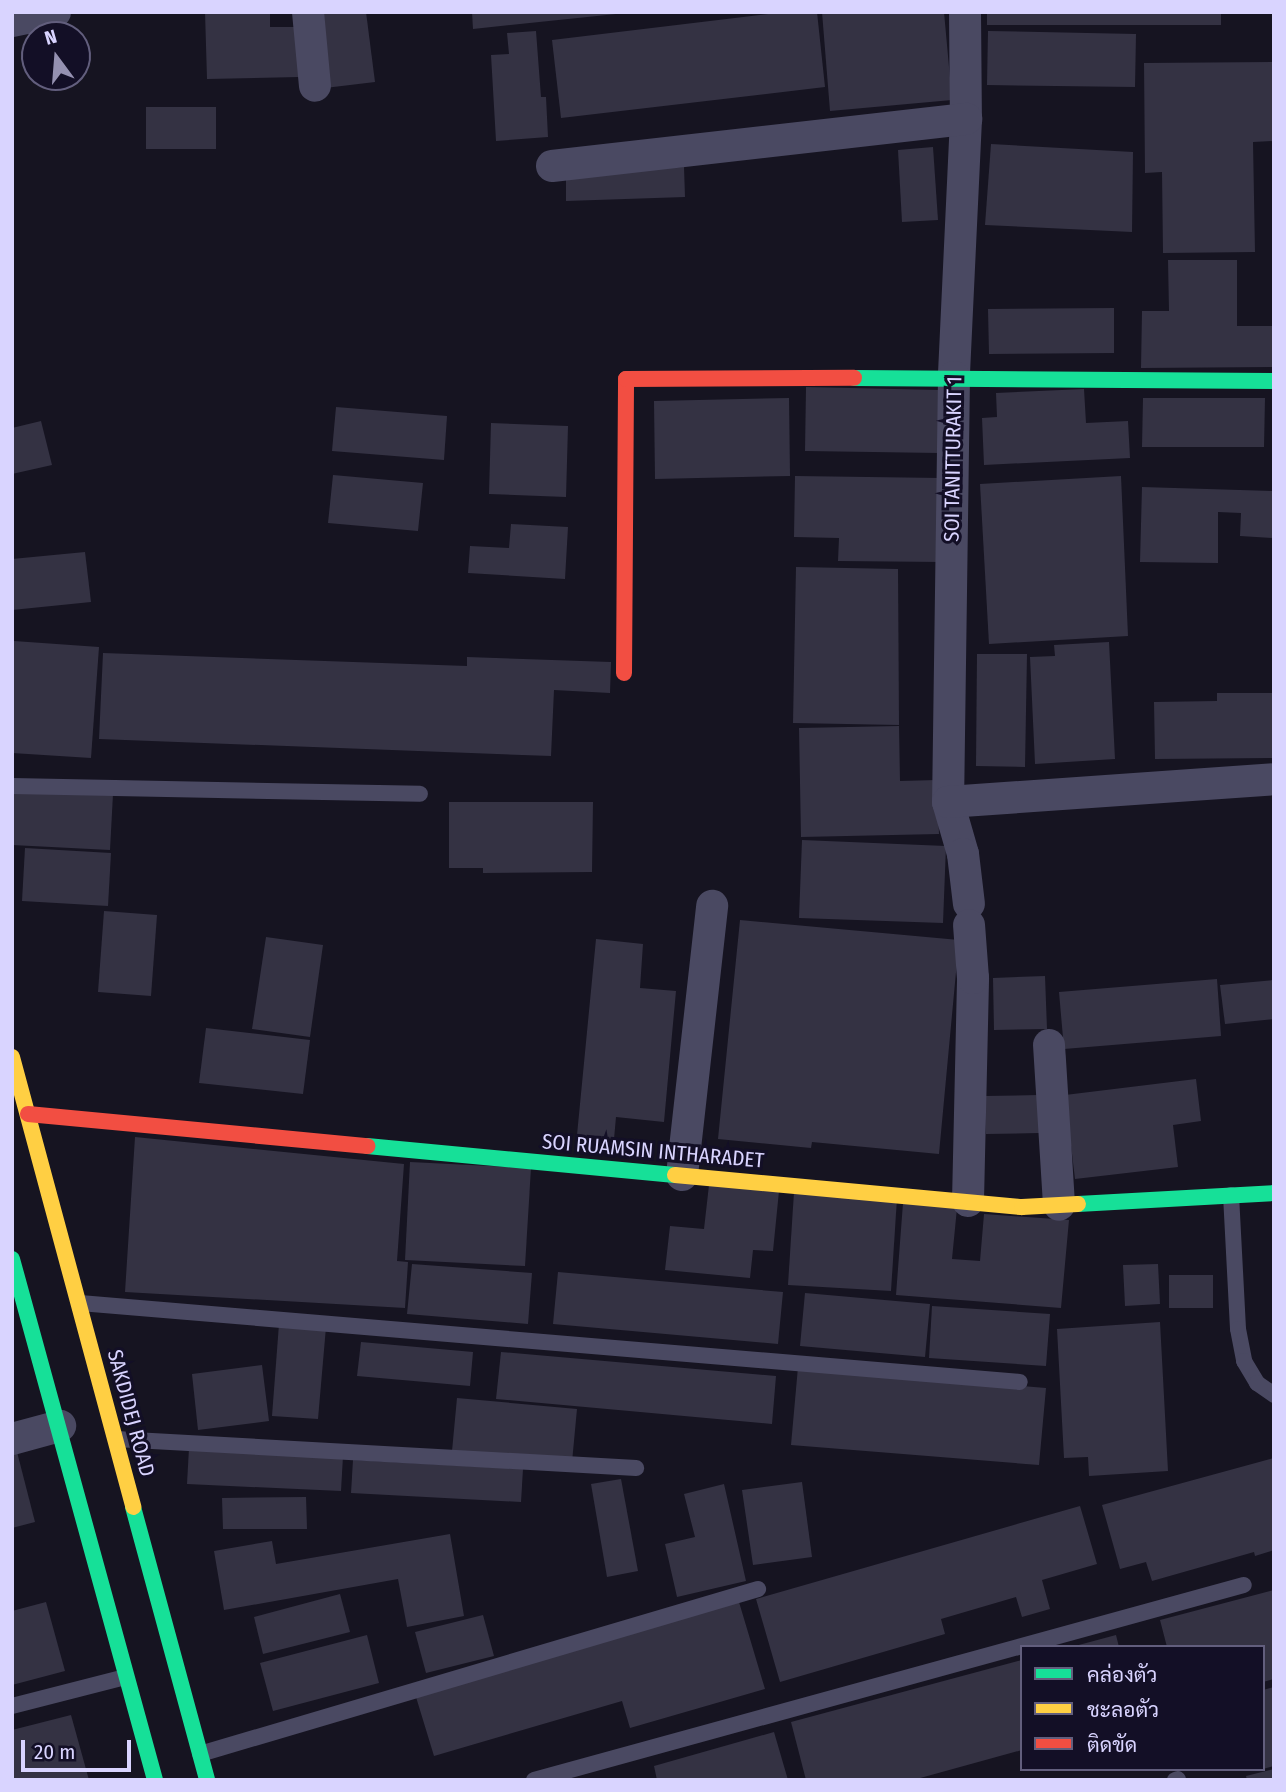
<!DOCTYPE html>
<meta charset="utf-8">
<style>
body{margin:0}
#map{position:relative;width:1286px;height:1792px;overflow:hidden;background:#161421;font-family:"Fira Sans Condensed",Sarabun,sans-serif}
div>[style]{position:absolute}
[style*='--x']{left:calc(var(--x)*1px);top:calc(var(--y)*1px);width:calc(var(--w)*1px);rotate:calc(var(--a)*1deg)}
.building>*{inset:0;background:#343243}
.lane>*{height:16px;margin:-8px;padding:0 8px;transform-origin:8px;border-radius:8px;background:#4a4962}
.street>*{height:32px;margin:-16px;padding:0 16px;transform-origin:16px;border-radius:16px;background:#4a4962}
.fast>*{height:16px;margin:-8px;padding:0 8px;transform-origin:8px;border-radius:8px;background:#16e098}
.slow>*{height:16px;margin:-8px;padding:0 8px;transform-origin:8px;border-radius:8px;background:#ffcf43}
.jam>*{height:16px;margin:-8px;padding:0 8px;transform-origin:8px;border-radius:8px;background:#f24e42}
span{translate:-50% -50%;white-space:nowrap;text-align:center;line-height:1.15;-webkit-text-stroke:6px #130f26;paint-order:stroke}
.street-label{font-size:21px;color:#d9d4ff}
.frame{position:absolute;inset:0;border:14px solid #d9d4ff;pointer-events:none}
.legend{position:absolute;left:1020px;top:1645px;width:245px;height:126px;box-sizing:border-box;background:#130f26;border:2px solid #625e7d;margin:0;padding:9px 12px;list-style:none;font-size:21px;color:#d9d4ff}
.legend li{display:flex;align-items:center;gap:14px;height:35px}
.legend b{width:35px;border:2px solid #625e7d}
.north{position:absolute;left:21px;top:21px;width:70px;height:70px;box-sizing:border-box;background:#130f26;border:2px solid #625e7d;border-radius:50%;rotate:344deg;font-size:19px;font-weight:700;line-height:28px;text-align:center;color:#d9d4ff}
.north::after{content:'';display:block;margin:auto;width:24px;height:32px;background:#9591b1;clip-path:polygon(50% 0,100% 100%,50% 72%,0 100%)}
.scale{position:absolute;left:21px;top:1740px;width:110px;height:32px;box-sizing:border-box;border:4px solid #d9d4ff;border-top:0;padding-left:9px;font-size:21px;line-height:24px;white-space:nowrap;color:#d9d4ff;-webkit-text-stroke:5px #130f26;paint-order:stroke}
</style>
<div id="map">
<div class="building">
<div style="clip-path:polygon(205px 12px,270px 12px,270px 27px,299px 27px,299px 77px,207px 79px)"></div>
<div style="clip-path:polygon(317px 12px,366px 12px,375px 82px,325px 88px)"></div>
<div style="clip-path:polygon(472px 12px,616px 12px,616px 14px,473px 29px)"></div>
<div style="clip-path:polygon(784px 12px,817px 12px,825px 87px,561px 118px,552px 40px)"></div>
<div style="clip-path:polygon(822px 12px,944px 12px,952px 100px,830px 111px)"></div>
<div style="clip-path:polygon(987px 12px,1221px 12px,1221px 25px,987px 25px)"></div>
<div style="clip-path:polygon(536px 31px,541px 97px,546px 97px,548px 137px,496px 141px,491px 55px,509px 54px,507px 33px)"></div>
<div style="clip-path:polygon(988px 31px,1136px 34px,1135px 87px,987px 85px)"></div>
<div style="clip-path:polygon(1273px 62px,1274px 141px,1253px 142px,1255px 252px,1163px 253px,1162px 172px,1145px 173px,1144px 63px)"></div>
<div style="clip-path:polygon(146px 107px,216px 107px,216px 149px,146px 149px)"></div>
<div style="clip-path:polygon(991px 144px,1133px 152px,1132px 232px,985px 225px)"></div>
<div style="clip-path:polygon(933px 147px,938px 220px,902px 222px,898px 150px)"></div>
<div style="clip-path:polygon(684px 167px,685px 197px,566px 201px,566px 171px)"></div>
<div style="clip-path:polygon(1168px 260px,1237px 260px,1237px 326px,1272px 326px,1272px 367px,1141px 368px,1142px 311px,1169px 311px)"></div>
<div style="clip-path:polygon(1114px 308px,1114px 353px,989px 354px,988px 309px)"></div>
<div style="clip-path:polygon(806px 387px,939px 390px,939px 453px,805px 451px)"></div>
<div style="clip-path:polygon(1084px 389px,1086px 423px,1128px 421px,1130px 458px,984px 465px,982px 418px,997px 417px,996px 393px)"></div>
<div style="clip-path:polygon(789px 398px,790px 476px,655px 479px,654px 401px)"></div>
<div style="clip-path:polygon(1143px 398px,1265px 398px,1264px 447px,1142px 447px)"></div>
<div style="clip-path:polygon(336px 407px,447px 416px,444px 460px,332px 451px)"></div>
<div style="clip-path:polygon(41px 421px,52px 465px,12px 474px,12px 428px)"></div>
<div style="clip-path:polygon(491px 423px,568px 426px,566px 497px,489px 494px)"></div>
<div style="clip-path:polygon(333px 475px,423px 483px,418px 531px,328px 523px)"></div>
<div style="clip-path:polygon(795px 476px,941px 478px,943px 562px,838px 561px,839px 538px,794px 537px)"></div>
<div style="clip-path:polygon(1121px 476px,1128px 636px,989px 644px,980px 484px)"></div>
<div style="clip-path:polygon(1142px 487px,1274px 491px,1273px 538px,1240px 536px,1241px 513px,1218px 512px,1218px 563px,1140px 562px)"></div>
<div style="clip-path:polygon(511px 524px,568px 527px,565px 579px,468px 573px,470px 546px,509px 548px)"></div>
<div style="clip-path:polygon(85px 552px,91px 602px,12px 610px,12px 559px)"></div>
<div style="clip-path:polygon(796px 567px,898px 569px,899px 725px,793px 723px)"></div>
<div style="clip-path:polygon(14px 641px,99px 647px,91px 758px,12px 753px)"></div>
<div style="clip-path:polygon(1109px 642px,1115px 759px,1035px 764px,1030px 657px,1055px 656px,1054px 645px)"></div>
<div style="clip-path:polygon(103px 653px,467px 666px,467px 657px,611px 662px,610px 693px,554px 690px,551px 756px,99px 739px)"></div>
<div style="clip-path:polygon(977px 654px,1027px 654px,1025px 767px,976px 766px)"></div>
<div style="clip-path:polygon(1217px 693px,1272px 693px,1272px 758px,1155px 759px,1154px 702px,1217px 701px)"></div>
<div style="clip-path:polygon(899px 726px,900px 781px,937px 780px,939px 834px,801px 837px,799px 728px)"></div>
<div style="clip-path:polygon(12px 788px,113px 794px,110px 850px,12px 845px)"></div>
<div style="clip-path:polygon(449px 802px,593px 802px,592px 872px,483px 873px,483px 868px,449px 868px)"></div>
<div style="clip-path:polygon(802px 840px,946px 846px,943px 923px,799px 918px)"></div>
<div style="clip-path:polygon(25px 848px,111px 853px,108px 906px,22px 901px)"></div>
<div style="clip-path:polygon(104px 911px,157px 915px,151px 996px,98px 992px)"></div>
<div style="clip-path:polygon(740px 920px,959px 940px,939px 1154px,812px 1142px,811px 1148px,718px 1139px)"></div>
<div style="clip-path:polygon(266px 937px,323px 945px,310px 1037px,252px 1029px)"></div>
<div style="clip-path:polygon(596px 939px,643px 944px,640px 988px,676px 991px,664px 1122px,616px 1117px,614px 1139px,577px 1135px)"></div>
<div style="clip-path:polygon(1045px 976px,1047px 1029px,994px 1030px,993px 978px)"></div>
<div style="clip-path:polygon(1217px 979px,1221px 1036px,1064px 1049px,1059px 992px)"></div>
<div style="clip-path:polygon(1274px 980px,1274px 1019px,1225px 1024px,1220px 985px)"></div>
<div style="clip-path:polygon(206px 1028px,310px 1040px,303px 1094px,199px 1083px)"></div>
<div style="clip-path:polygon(1196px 1079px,1201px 1121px,1173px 1125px,1178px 1167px,1075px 1179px,1065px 1095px)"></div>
<div style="clip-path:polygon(1039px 1095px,1039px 1133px,986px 1134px,985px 1096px)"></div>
<div style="clip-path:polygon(135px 1137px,404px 1164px,397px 1261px,408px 1262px,405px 1308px,125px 1292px)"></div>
<div style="clip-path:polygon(410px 1162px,531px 1168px,525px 1266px,405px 1260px)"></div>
<div style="clip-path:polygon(709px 1185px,779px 1191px,773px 1251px,753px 1250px,750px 1278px,665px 1270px,670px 1226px,704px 1229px)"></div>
<div style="clip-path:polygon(794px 1192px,897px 1198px,891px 1291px,788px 1285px)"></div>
<div style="clip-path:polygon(903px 1203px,957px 1208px,952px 1259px,980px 1261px,984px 1214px,1069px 1220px,1061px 1308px,896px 1295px)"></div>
<div style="clip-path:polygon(412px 1264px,532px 1273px,528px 1324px,407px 1314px)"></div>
<div style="clip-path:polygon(1158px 1264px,1160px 1304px,1125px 1306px,1123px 1265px)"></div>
<div style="clip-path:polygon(558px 1272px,783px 1292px,778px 1344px,553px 1324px)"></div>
<div style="clip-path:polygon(1169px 1275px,1213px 1275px,1213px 1308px,1169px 1308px)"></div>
<div style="clip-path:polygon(805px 1293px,930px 1304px,925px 1357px,800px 1346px)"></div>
<div style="clip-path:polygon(932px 1306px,1050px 1314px,1046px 1366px,929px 1358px)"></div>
<div style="clip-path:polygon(1160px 1322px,1168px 1471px,1089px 1476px,1088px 1457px,1064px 1458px,1057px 1329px)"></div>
<div style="clip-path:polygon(279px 1324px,326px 1327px,318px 1419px,272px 1416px)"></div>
<div style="clip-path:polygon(361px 1342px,473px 1352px,470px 1386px,357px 1376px)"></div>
<div style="clip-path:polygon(501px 1352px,776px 1376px,772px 1424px,496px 1399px)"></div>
<div style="clip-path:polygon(262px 1365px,269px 1421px,198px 1430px,192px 1374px)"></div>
<div style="clip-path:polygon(798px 1367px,1046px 1388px,1039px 1465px,791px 1445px)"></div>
<div style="clip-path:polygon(457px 1398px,577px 1409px,572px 1462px,452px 1451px)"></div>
<div style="clip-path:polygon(16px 1448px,35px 1522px,12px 1528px,12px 1449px)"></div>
<div style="clip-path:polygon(189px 1448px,343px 1456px,341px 1491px,187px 1484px)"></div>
<div style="clip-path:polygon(1274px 1458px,1274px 1550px,1255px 1556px,1254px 1552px,1152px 1581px,1146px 1562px,1120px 1569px,1102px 1505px)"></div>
<div style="clip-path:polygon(353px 1460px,523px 1469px,521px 1502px,351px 1493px)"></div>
<div style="clip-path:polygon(621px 1479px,638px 1571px,607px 1577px,591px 1484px)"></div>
<div style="clip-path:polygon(802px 1482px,812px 1557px,753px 1565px,742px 1490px)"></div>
<div style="clip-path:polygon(724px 1484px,746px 1581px,677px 1597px,665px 1544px,695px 1537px,684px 1494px)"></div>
<div style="clip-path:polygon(306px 1497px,307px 1529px,223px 1529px,222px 1498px)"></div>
<div style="clip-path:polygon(1080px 1506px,1097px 1564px,1042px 1580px,1050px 1609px,1022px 1617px,1016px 1597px,941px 1619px,945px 1634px,780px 1682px,756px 1599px)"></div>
<div style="clip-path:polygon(450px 1534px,464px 1616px,407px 1627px,398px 1579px,224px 1610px,214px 1551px,272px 1541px,276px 1564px)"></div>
<div style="clip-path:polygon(1274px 1590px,1274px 1679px,1263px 1682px,1263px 1647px,1167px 1647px,1160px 1620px)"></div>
<div style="clip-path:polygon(340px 1594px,350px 1632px,263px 1654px,254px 1617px)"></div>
<div style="clip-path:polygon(46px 1602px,65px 1671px,12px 1685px,12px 1611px)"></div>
<div style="clip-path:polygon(739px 1602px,765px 1689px,630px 1728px,622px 1701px,434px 1756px,416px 1697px)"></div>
<div style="clip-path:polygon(483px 1615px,494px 1656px,426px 1673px,415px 1632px)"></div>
<div style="clip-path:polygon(367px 1635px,379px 1683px,273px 1711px,260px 1663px)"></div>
<div style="clip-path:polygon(1116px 1635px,1119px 1647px,1075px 1647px,1075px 1646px)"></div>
<div style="clip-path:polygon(1022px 1660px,1022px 1750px,913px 1780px,806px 1780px,791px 1722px)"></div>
<div style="clip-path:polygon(1274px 1687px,1274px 1766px,1263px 1769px,1263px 1690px)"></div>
<div style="clip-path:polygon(71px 1715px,89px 1780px,12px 1780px,12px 1730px)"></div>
<div style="clip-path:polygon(774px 1732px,788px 1780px,657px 1780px,654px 1766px)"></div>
<div style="clip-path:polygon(1274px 1769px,1274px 1780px,1247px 1780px,1246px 1776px)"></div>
</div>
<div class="lane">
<div style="--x:12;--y:786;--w:408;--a:1.1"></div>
<div style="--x:1231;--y:1195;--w:134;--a:87"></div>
<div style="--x:1238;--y:1329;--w:33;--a:79"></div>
<div style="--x:1244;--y:1361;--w:26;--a:59"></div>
<div style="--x:1257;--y:1383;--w:21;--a:35"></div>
<div style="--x:80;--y:1303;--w:943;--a:4.8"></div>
<div style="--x:116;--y:1439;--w:521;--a:3.19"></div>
<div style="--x:12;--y:1706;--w:117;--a:-14.4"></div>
<div style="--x:200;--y:1754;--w:582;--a:-16.47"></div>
<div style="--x:534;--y:1780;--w:736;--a:-15.36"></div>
<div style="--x:1175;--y:1780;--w:3;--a:-18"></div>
</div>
<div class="street">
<div style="--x:308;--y:12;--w:74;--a:84.6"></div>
<div style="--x:965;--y:12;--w:107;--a:89.5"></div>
<div style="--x:966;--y:119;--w:258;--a:92.7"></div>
<div style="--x:954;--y:377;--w:425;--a:90.8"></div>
<div style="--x:948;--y:802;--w:54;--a:73.9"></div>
<div style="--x:963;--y:854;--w:50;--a:83.2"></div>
<div style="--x:12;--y:21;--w:44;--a:-11.8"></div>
<div style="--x:552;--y:166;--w:417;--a:-6.5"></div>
<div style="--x:948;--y:802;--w:327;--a:-4"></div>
<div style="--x:1049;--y:1045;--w:160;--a:86.4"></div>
<div style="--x:682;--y:1175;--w:271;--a:-83.6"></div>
<div style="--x:968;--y:1201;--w:223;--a:-88.7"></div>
<div style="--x:973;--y:978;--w:53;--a:-94.3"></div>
<div style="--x:12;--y:1439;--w:50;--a:-15.2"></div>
</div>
<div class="fast">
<div style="--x:854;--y:378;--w:420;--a:0.4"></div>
<div style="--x:367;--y:1146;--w:309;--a:5.4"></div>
<div style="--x:1078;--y:1204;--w:196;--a:-3.2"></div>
<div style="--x:12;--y:1259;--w:540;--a:74.65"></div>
<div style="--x:133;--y:1507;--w:283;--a:74.8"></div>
</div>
<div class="slow">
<div style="--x:12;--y:1057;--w:466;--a:74.9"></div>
<div style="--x:675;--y:1175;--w:348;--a:5.3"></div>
<div style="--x:1022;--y:1207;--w:56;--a:-3.1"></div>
</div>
<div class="jam">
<div style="--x:624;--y:673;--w:294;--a:-89.6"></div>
<div style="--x:626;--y:379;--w:228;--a:-0.3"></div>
<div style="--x:28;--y:1114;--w:341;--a:5.4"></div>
</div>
<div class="street-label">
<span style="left:953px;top:459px;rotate:-89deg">SOI TANITTURAKIT 1</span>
<span style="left:653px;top:1151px;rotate:5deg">SOI RUAMSIN INTHARADET</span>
<span style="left:131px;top:1413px;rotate:75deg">SAKDIDEJ ROAD</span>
</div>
<div class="frame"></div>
<ul class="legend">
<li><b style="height:9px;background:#16e098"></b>คล่องตัว</li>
<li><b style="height:9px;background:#ffcf43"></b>ชะลอตัว</li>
<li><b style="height:9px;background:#f24e42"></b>ติดขัด</li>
</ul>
<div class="north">N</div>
<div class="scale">20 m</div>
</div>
